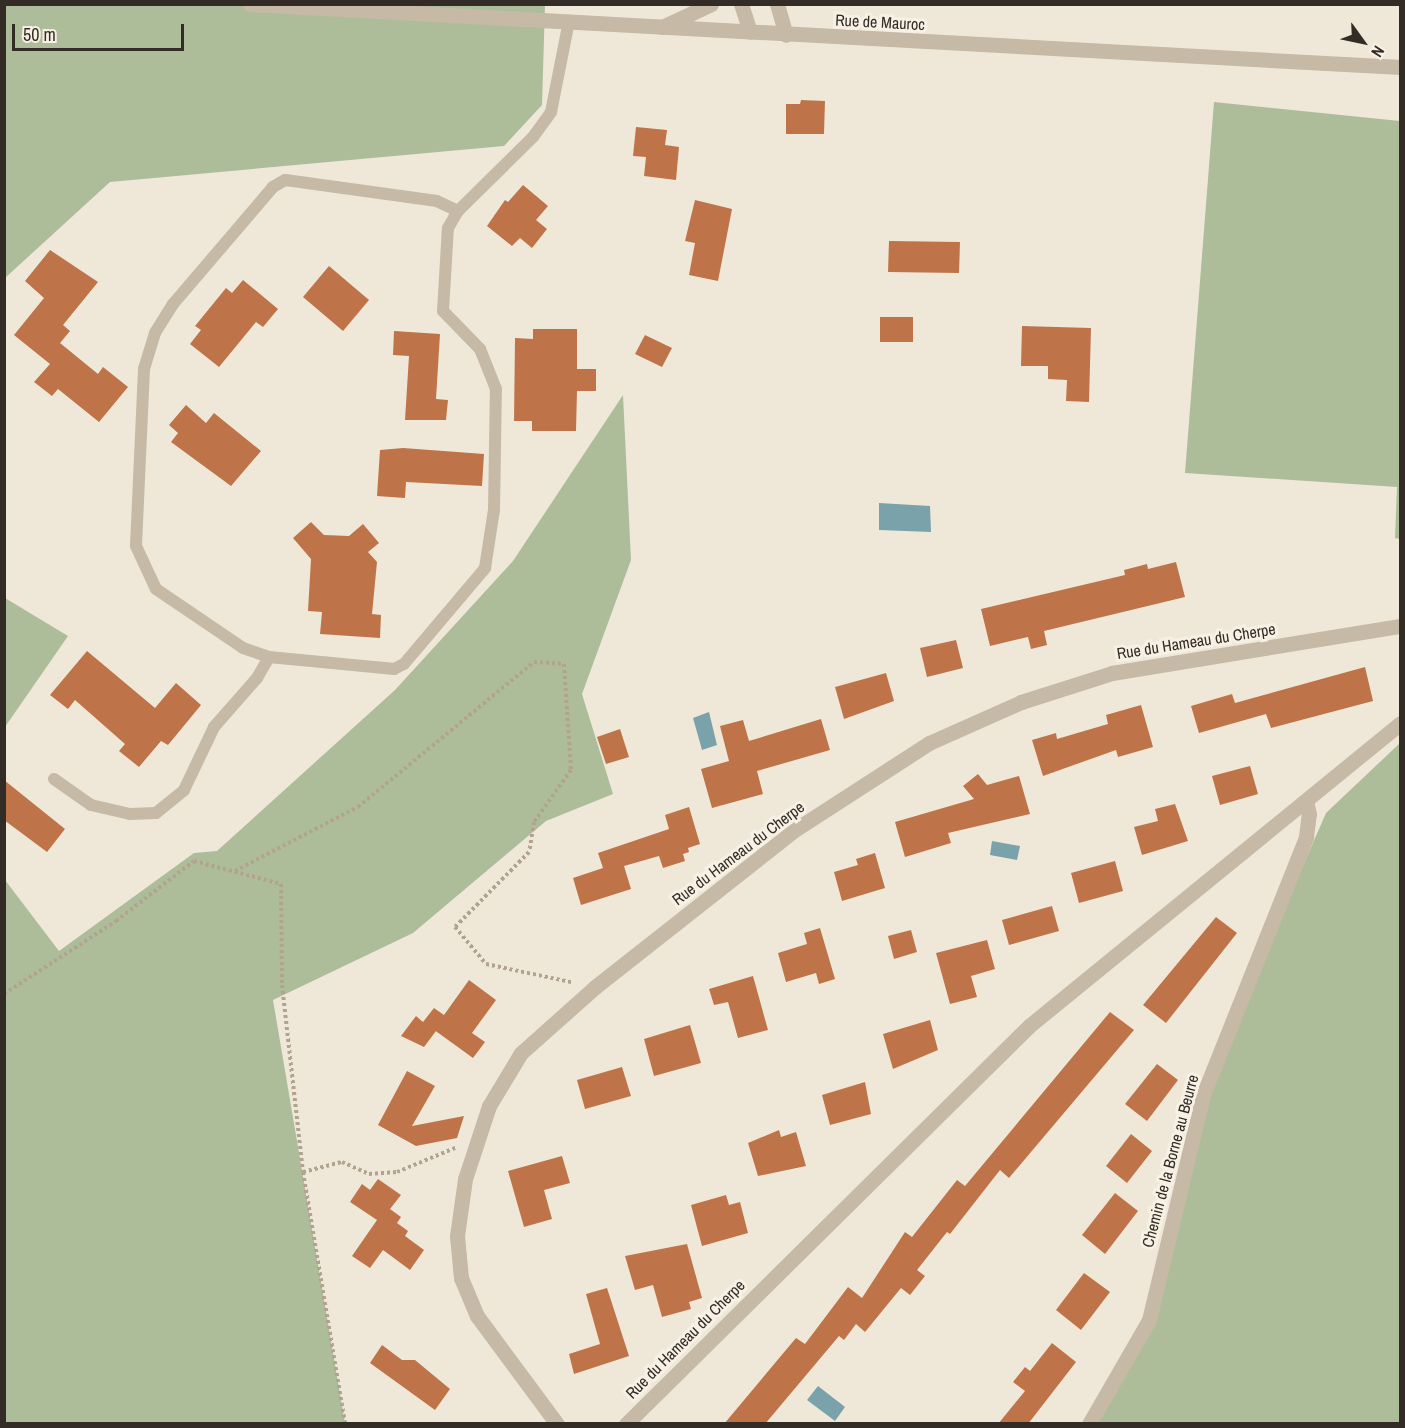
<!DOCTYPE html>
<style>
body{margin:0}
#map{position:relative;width:1405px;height:1428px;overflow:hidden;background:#efe8d9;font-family:"Archivo Narrow",sans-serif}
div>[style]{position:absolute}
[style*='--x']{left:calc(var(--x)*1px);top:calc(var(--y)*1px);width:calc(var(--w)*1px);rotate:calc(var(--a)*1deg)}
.green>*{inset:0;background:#adbd9a}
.water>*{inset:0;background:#7aa2aa}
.building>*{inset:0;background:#be7448}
.path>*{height:4px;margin-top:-2px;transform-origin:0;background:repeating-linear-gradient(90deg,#b2a390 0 3px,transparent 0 6px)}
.service>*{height:12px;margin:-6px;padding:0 6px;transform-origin:6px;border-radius:6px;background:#c6b9a6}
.minor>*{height:15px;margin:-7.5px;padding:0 7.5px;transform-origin:7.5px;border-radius:7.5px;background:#c6b9a6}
.tertiary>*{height:15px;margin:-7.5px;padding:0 7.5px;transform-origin:7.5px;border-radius:7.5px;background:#c6b9a6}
span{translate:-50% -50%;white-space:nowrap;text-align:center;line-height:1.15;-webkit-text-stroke:6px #f7f1e5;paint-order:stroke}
.street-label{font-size:16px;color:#332c26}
.frame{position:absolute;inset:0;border:6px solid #332c26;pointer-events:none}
.north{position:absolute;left:1333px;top:12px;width:60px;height:60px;-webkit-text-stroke:4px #f7f1e5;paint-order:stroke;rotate:123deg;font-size:16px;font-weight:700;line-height:24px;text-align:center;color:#332c26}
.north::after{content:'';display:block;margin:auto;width:21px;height:27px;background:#332c26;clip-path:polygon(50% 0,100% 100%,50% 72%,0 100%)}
.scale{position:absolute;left:12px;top:24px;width:172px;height:27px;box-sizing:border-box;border:3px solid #332c26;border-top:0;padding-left:8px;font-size:18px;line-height:21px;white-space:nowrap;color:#332c26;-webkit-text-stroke:4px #f7f1e5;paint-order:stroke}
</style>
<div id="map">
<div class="green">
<div style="clip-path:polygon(5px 5px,545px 5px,542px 105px,504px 146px,110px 182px,5px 278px)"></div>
<div style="clip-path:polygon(1214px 102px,1400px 121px,1400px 539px,1395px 538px,1397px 487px,1185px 473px)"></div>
<div style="clip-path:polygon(623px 395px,631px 560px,582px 694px,613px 794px,546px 821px,413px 933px,273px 1000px,345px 1423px,5px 1423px,5px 880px,59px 951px,194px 853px,217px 851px,395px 690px,513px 561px)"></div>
<div style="clip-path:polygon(5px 598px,68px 636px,5px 727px)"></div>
<div style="clip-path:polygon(1400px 743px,1400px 1423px,1089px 1424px,1149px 1320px,1203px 1095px,1326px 813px)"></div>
</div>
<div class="water">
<div style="clip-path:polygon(879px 503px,930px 506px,931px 532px,879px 530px)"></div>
<div style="clip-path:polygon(709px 712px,717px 745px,702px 750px,693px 718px)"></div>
<div style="clip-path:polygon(992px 841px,1020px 846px,1017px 860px,990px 855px)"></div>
<div style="clip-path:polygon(818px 1386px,845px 1407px,835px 1421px,807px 1400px)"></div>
</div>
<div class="building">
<div style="clip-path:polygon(801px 100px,825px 101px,824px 134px,786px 134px,786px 104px,800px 104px)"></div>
<div style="clip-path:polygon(636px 127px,667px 130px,665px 145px,679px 147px,676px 180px,644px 176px,646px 157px,633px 156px)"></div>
<div style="clip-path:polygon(523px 185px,548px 206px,536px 220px,547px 229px,532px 248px,520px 238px,512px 246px,487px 226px,505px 200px,508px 202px)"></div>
<div style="clip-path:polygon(695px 200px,732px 209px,718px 281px,689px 275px,695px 243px,685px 241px)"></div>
<div style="clip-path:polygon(889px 241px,960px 242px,959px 273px,888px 272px)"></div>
<div style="clip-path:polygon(50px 250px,98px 282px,63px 325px,70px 331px,60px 343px,98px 374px,103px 367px,128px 387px,99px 422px,58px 389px,52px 396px,34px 382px,50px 364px,14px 335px,44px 298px,25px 281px)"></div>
<div style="clip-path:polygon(329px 266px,369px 300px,343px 331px,303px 297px)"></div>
<div style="clip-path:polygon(243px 280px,278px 309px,263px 327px,256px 322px,219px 367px,190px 344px,201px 330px,195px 326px,226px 288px,232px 293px)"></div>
<div style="clip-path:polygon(880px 317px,913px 317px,913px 342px,880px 342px)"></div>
<div style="clip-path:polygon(1022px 326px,1091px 328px,1089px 402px,1066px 401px,1067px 380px,1048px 379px,1048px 366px,1021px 366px)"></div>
<div style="clip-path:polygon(533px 329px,577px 329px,577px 369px,596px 369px,596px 391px,577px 391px,576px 431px,532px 431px,532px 421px,514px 421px,515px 338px,533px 339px)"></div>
<div style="clip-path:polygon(394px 331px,440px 334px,436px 399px,448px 400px,446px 420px,405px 420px,409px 356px,393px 355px)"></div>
<div style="clip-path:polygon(645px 335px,672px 348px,662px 367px,635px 354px)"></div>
<div style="clip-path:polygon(186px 405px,206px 423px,214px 413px,261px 451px,231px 486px,171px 442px,178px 433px,169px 425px)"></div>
<div style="clip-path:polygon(403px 448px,484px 454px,482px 486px,406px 482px,405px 498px,377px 496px,380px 450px)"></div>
<div style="clip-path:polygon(311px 522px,324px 535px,349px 536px,363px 524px,379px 543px,368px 552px,377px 562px,372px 614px,381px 615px,380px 638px,320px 634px,322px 612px,308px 611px,311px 559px,293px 538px)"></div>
<div style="clip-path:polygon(1176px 562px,1185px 597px,1044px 631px,1047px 645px,1031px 649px,1028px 637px,990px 646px,981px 609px,1125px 575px,1124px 570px,1147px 564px,1148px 569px)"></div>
<div style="clip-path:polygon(956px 640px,963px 668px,927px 677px,920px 648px)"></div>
<div style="clip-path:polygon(87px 651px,155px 708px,176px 683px,201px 705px,168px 745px,161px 741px,139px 767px,119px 751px,125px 744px,75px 700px,68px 709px,50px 695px)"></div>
<div style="clip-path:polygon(1365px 667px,1373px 701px,1271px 728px,1266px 714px,1199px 733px,1191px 706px,1232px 694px,1235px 703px)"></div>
<div style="clip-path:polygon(886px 673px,894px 701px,844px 719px,835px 687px)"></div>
<div style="clip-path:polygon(1141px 705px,1153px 747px,1118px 757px,1116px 750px,1043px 776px,1032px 740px,1056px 733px,1057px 739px,1108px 724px,1106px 715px)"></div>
<div style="clip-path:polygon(821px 719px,830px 750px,757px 771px,763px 794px,712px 808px,701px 769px,729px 761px,720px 726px,743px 720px,749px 741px)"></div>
<div style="clip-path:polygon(620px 729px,629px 757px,606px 764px,597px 737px)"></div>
<div style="clip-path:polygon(1250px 766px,1258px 794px,1220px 805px,1212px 776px)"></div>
<div style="clip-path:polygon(978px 774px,987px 785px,1019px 776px,1030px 814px,948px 833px,951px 843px,905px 857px,895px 822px,974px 799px,963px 786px)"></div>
<div style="clip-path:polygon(4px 780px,65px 829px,47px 852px,4px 820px)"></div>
<div style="clip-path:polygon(1175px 804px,1188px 841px,1142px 855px,1134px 827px,1158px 821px,1155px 809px)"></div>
<div style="clip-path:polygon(689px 807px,700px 844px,688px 848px,689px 852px,683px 854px,685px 861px,663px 868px,659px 856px,624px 866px,631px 889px,581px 905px,573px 878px,603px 868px,598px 853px,669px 829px,665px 815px)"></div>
<div style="clip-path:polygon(875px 853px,885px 888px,842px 901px,834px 872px,858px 865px,856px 859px)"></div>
<div style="clip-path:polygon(1115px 861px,1123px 891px,1079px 903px,1071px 873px)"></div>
<div style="clip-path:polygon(1052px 906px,1059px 931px,1009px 945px,1002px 920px)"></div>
<div style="clip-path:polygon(1216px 917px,1237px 933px,1166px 1023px,1143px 1005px)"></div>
<div style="clip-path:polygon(820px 928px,835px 979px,819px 984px,816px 973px,786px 982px,778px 953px,807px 944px,804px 933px)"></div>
<div style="clip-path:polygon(911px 930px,917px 952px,894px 959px,888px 936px)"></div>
<div style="clip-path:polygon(987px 940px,995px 969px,971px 976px,977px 997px,950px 1004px,936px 953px)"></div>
<div style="clip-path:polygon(753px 976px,768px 1030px,738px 1038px,728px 1002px,714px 1005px,709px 989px)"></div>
<div style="clip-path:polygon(469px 980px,496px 1000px,472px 1033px,485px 1042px,473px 1058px,426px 1024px,436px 1031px,424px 1047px,401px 1036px,416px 1016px,423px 1022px,434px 1008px,444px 1015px)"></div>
<div style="clip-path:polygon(1110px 1012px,1134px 1030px,1009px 1178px,1000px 1170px,950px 1234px,947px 1232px,917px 1270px,925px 1276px,910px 1295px,901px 1288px,865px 1332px,856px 1324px,844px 1340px,839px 1336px,765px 1424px,724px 1424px,796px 1338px,805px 1344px,848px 1287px,862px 1298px,905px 1232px,912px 1237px,957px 1180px,965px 1186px)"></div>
<div style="clip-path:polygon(930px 1020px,938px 1050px,893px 1069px,883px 1034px)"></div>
<div style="clip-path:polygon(690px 1025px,701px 1063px,654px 1076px,644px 1039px)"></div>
<div style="clip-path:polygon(1157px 1064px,1178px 1080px,1147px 1121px,1125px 1104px)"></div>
<div style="clip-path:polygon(622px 1067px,631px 1096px,585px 1109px,577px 1080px)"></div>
<div style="clip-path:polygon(407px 1071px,435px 1086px,412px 1126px,464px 1116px,457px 1138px,416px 1146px,378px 1125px)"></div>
<div style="clip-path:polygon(865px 1082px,871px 1114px,830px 1125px,822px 1095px)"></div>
<div style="clip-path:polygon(779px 1130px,781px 1137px,796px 1132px,806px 1166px,758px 1176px,748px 1143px)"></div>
<div style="clip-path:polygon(1131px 1134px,1152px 1151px,1127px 1183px,1106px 1166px)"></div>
<div style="clip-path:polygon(562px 1156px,570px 1183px,544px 1190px,552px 1219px,524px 1227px,508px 1171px)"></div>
<div style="clip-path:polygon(378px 1179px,401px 1195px,390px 1209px,401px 1217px,397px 1223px,408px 1231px,405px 1236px,424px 1250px,410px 1270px,383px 1250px,370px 1268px,352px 1256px,377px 1220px,350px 1202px,362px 1184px,370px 1190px)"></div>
<div style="clip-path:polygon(1115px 1193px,1138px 1211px,1105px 1254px,1082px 1235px)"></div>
<div style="clip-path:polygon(726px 1195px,729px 1205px,740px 1202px,748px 1233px,702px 1246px,691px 1205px)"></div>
<div style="clip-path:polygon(687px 1244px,702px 1298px,689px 1302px,691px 1309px,662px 1317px,653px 1285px,635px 1290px,625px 1256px)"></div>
<div style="clip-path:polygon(1084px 1273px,1110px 1292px,1081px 1330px,1056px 1310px)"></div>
<div style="clip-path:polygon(607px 1288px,629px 1356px,574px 1374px,569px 1354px,600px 1344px,586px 1294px)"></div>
<div style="clip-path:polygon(1052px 1343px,1076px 1362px,1028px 1424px,998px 1424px,1025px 1391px,1013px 1382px,1025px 1367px,1030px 1371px)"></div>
<div style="clip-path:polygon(382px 1345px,402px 1360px,415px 1360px,450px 1389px,435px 1410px,370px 1363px)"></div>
</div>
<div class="path">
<div style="--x:235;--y:871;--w:139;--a:-27.5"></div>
<div style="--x:358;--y:807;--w:228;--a:-39.5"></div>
<div style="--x:534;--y:662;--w:30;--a:4"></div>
<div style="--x:564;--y:664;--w:106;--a:86.2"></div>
<div style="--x:571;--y:770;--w:64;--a:125.4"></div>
<div style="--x:534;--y:822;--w:30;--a:99"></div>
<div style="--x:529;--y:852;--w:105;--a:134.6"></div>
<div style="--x:455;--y:927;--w:48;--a:50"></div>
<div style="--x:486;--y:964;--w:87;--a:12"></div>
<div style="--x:4;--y:994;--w:134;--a:-33.1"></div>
<div style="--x:116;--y:921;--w:98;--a:-37.6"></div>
<div style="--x:194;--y:861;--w:90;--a:14.8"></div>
<div style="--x:281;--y:884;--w:101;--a:89.4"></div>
<div style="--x:282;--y:985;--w:188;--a:83.6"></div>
<div style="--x:303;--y:1172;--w:255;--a:80.5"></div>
<div style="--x:303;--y:1172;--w:40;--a:-14.4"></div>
<div style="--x:342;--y:1162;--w:30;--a:24"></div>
<div style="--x:369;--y:1174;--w:28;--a:-4"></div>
<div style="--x:397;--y:1172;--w:63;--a:-22.5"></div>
</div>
<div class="service">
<div style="--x:458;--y:211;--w:23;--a:-155"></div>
<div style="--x:437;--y:201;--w:153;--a:-172.1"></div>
<div style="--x:285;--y:180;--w:14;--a:150"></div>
<div style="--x:273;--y:187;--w:154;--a:130.5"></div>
<div style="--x:173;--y:304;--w:34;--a:122"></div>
<div style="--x:155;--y:333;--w:38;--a:107"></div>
<div style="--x:144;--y:369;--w:177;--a:92.6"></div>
<div style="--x:136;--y:546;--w:47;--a:65.1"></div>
<div style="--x:156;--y:589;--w:105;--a:34.1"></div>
<div style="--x:243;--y:648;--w:28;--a:19"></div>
<div style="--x:269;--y:657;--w:126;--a:5.5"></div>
<div style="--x:394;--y:669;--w:11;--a:-27"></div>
<div style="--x:404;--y:664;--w:126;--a:-49.8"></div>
<div style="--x:485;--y:568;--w:59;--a:-81.2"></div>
<div style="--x:494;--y:510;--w:121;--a:-89.1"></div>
<div style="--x:496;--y:389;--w:43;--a:-111.8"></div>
<div style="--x:480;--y:349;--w:53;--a:-134.2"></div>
<div style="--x:443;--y:311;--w:83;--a:-86.6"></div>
<div style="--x:448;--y:228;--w:20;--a:-60"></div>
<div style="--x:458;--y:211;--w:105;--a:-44.6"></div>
<div style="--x:533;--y:137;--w:31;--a:-54"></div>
<div style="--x:551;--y:112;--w:93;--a:-78.8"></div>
<div style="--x:54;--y:779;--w:45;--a:35.1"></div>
<div style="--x:91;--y:805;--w:40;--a:13"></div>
<div style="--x:130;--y:814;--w:26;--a:-2"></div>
<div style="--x:156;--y:813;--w:36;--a:-39"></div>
<div style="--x:184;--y:790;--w:70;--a:-64.5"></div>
<div style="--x:214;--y:727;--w:65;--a:-48.7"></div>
<div style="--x:257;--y:678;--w:24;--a:-60"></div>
</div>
<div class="minor">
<div style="--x:741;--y:4;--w:29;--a:72"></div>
<div style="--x:777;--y:4;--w:32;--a:74"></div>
<div style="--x:662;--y:27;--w:54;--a:-25.1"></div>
<div style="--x:557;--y:1424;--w:134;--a:-126.5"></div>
<div style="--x:477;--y:1316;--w:41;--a:-112.8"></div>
<div style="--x:461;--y:1278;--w:42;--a:-95.4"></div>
<div style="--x:457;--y:1236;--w:58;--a:-82"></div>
<div style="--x:465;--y:1179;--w:77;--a:-71.8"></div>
<div style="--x:489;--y:1106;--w:62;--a:-58.9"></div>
<div style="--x:521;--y:1053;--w:99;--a:-41.7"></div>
<div style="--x:595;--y:987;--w:252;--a:-38.2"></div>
<div style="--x:793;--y:831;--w:162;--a:-32.9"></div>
<div style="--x:929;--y:743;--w:101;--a:-24"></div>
<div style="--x:1021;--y:702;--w:96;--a:-17.7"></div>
<div style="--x:1112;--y:673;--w:292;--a:-9.3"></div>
<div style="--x:626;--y:1424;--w:566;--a:-44.64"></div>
<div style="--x:1029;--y:1026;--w:479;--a:-39.2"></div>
<div style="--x:1089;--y:1424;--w:120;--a:-60"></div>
<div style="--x:1149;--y:1320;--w:231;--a:-76.5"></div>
<div style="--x:1203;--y:1095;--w:278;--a:-68.2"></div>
<div style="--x:1306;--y:837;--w:23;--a:-83"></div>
<div style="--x:1309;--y:814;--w:13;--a:-103"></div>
</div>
<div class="tertiary">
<div style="--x:250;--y:4;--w:1152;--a:3.14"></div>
</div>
<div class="street-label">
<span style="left:880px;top:22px;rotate:3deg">Rue de Mauroc</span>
<span style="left:1196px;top:641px;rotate:-9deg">Rue du Hameau du Cherpe</span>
<span style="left:738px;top:853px;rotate:-37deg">Rue du Hameau du Cherpe</span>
<span style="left:1170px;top:1161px;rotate:-75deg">Chemin de la Borne au Beurre</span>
<span style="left:685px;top:1339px;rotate:-45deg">Rue du Hameau du Cherpe</span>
</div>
<div class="frame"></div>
<div class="north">N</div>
<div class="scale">50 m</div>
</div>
